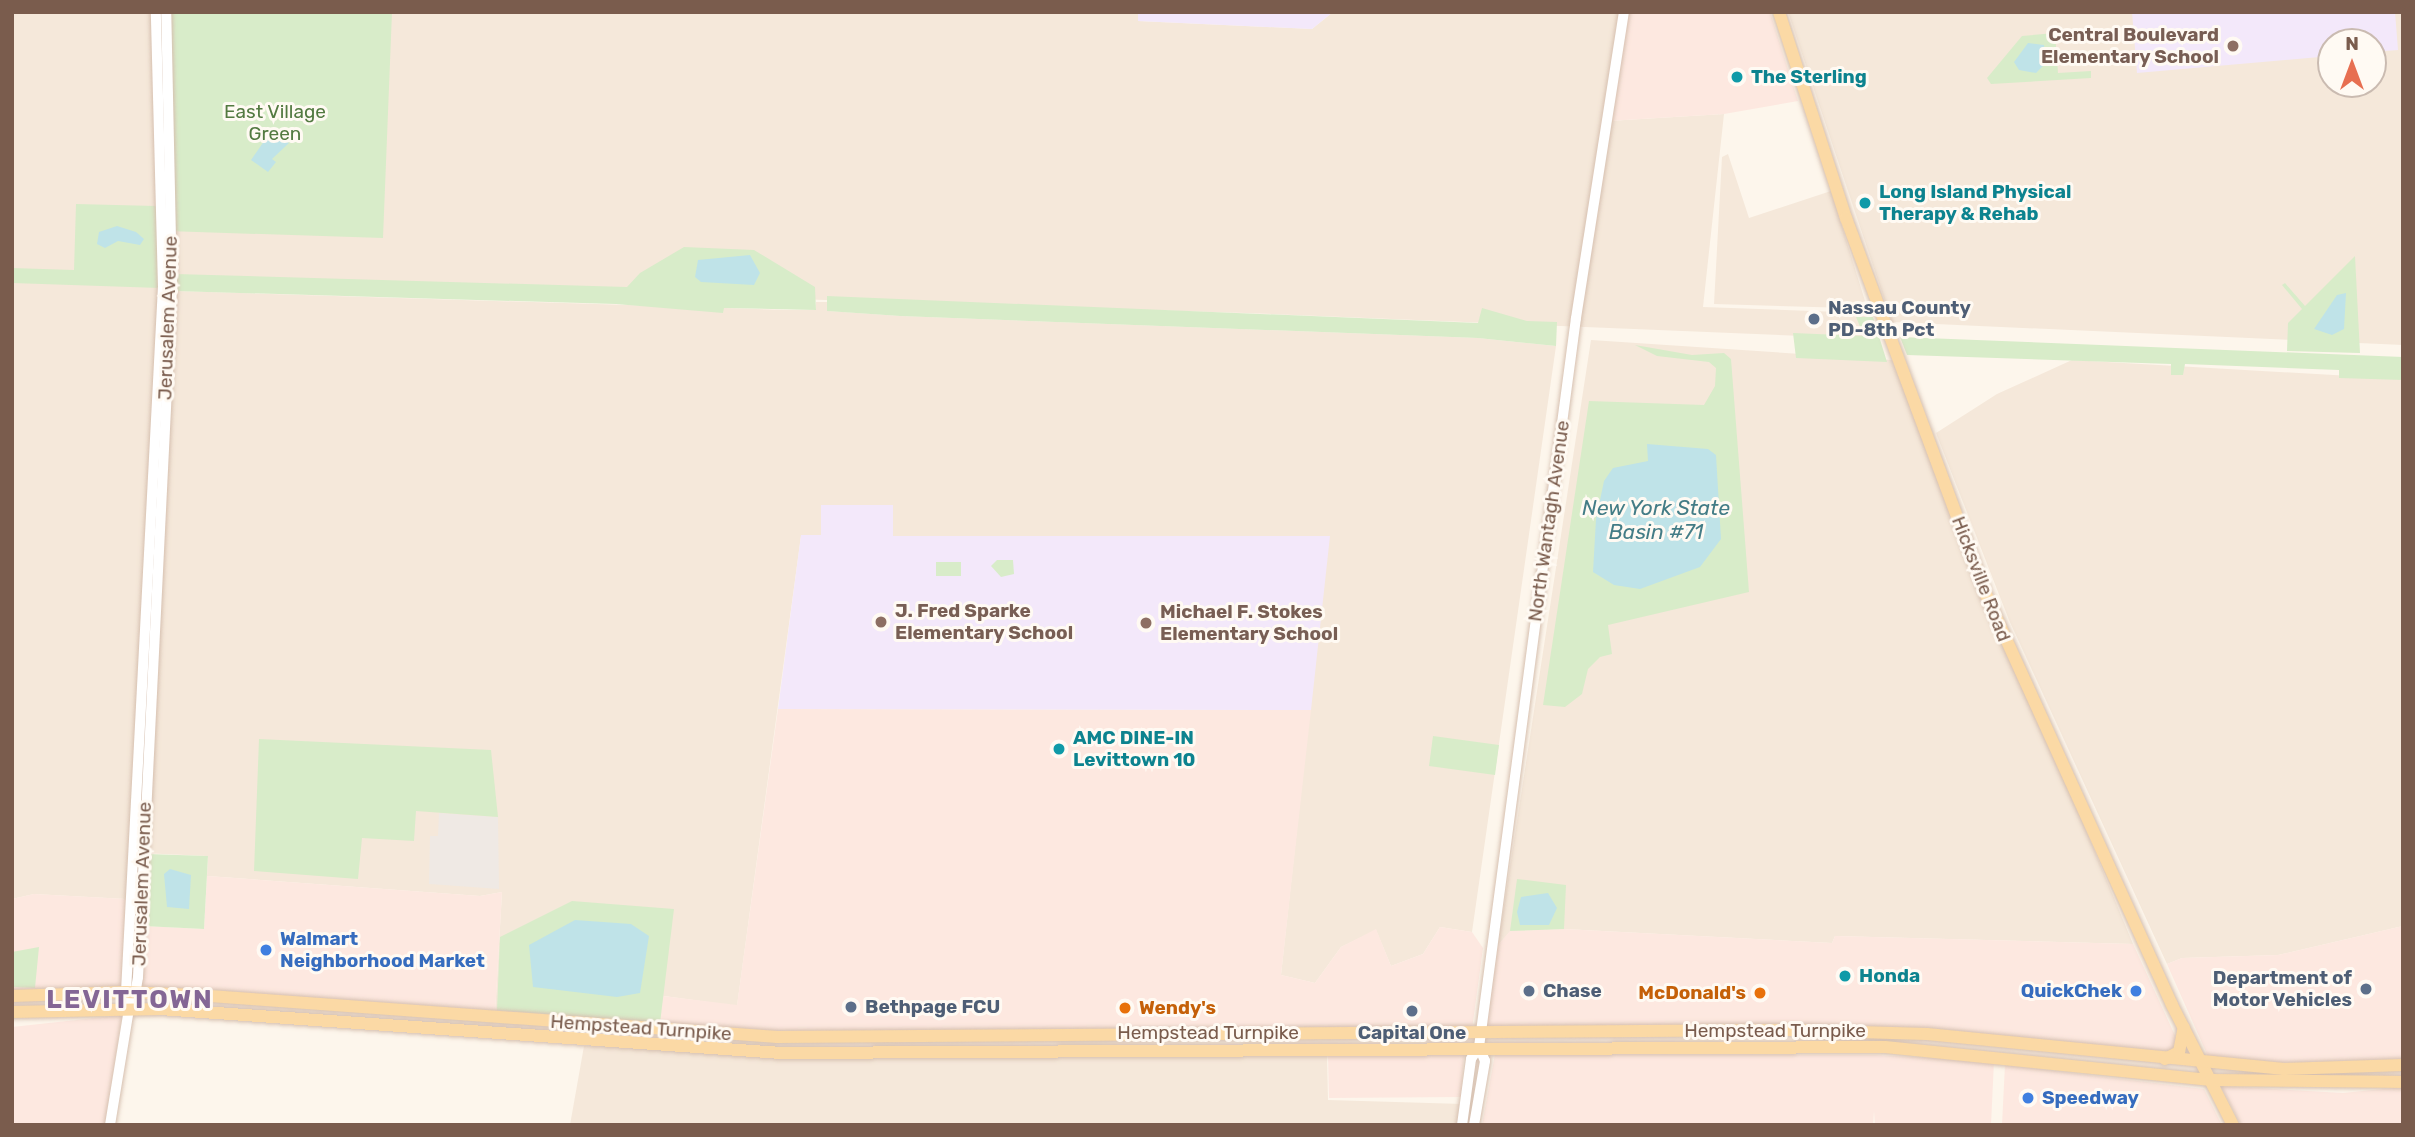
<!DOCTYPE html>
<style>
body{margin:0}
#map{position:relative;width:2415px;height:1137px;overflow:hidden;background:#fdf6ec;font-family:Rubik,sans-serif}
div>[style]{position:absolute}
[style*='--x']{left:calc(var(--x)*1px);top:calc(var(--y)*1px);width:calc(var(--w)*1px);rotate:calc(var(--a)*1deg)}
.residential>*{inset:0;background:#f5e8da}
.commercial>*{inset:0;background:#fde8e0}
.industrial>*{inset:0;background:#efe9e4}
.education>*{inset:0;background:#f3e8fa}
.green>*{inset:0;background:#d8ecc9}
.water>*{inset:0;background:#bfe3e8}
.roads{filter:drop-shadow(0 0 2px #d6c0b0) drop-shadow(0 0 2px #d6c0b0)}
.secondary>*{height:10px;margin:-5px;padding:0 5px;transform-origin:5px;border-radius:5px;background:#fff}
.primary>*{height:12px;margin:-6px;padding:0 6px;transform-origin:6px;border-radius:6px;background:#fbd9a5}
.dots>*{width:19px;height:19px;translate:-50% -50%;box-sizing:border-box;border:4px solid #fffaf3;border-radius:50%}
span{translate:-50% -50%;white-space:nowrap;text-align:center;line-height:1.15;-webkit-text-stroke:6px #fffaf3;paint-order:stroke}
.education-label{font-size:19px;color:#785e54;font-weight:700}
.right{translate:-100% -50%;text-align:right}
.left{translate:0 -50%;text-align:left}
.culture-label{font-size:19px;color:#0d838f;font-weight:700}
.park-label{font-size:19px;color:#537a41}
.service-label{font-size:19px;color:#4e5e75;font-weight:700}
.street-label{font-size:19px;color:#7a5c4d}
.shop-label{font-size:19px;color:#366cbe;font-weight:700}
.food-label{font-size:19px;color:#c56008;font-weight:700}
.water-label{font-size:21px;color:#437c86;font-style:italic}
.district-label{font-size:26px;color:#846695;font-weight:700;letter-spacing:2px}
.frame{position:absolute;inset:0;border:14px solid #7a5c4d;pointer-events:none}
.north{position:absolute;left:2317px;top:28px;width:70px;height:70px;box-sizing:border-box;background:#fffaf3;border:2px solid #cabbb1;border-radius:50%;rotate:0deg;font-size:19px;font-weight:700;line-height:28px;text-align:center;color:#7a5c4d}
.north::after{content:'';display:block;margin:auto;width:24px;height:32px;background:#e76f51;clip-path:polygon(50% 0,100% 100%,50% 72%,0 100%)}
</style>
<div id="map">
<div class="residential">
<div style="clip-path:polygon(12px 12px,153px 12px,166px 286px,126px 899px,34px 894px,12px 899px)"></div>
<div style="clip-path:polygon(164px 12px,1138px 12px,1138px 21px,1312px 29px,1333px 12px,1622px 12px,1609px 121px,1724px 114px,1703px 307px,1865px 313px,1877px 339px,1246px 313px,173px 280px)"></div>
<div style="clip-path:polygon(evenodd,1788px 12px,2403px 12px,2403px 345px,1892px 322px,1788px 12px,2331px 42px,2373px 42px,2373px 84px,2331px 84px,2331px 42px)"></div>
<div style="clip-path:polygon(1728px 154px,1749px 218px,1831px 191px,1865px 301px,1849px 308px,1714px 304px,1722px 157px)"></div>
<div style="clip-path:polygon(174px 291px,786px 310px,816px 310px,816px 302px,827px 302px,828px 311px,900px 316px,1478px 338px,1556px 346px,1472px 932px,1440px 927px,1423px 954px,1391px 966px,1376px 930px,1341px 947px,1315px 983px,1281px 975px,1329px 536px,893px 536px,893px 505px,821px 535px,801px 536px,737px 1006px,664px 996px,659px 1028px,495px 1014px,502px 892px,480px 896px,207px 876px,208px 856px,140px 853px)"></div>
<div style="clip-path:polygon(1591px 340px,1892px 360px,2133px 944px,1835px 936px,1832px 943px,1564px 929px,1511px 931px,1498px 945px)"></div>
<div style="clip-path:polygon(2072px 360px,2403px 379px,2403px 926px,2278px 955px,2182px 958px,2167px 964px,2009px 620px,1936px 433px,1997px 394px)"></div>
<div style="clip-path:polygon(584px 1046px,1327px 1055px,1328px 1100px,1463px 1104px,1460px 1125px,570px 1125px)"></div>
</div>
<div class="commercial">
<div style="clip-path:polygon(1622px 12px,1770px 12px,1798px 101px,1724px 114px,1608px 121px)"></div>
<div style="clip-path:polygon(778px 709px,1311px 710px,1281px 975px,1315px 983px,1341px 947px,1376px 929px,1391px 966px,1423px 954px,1440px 927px,1472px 932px,1483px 948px,1472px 1029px,737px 1035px,659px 1028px,663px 996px,737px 1005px)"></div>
<div style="clip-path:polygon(207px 876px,480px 896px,502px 892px,495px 1014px,139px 991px,143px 926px,204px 929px)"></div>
<div style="clip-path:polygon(34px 894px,126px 899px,121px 987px,12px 993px,12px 899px)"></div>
<div style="clip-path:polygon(2403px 926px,2403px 1063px,2371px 1066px,2210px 1061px,2167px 964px,2182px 958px,2278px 955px)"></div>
<div style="clip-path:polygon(1564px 929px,1832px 943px,1835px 936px,2133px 944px,2184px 1055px,1880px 1027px,1484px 1029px,1498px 945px,1510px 931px)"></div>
<div style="clip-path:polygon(122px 1015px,105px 1125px,12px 1125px,12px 1027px)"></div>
<div style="clip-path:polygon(1464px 1054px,1461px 1097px,1329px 1098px,1328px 1055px)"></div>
<div style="clip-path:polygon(1495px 1054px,1875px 1055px,1994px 1061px,1991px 1125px,1875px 1125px,1874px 1111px,1873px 1125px,1482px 1125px)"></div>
<div style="clip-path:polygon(2005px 1065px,2204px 1089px,2222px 1125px,2002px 1125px)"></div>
<div style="clip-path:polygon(2221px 1086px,2343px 1093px,2403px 1087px,2403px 1125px,2241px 1125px)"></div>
</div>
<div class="industrial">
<div style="clip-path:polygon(439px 813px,498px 817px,499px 889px,429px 884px,430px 836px,438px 836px)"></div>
</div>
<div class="education">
<div style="clip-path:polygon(1138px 12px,1333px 12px,1312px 29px,1138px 21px)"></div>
<div style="clip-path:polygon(2132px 12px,2395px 12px,2398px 50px,2373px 52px,2373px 42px,2331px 42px,2331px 56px,2137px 73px)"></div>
<div style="clip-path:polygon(821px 505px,893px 505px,893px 536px,1330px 536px,1311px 710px,778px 709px,801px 535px,821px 535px)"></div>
</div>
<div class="green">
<div style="clip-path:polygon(162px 12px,392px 12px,383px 238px,167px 231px)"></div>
<div style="clip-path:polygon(2055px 33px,2058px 73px,2091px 71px,2091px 78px,1991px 84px,1987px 78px,2022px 36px)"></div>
<div style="clip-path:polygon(76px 204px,156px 206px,160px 288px,12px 283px,12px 268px,74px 270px)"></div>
<div style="clip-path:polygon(684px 247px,754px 250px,815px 287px,816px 310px,724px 308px,723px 313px,616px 304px,174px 291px,175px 274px,627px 287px,640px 273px)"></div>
<div style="clip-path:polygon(2355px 256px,2360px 353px,2287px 351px,2288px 323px,2302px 309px,2282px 285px,2285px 283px,2305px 306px)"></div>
<div style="clip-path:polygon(827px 296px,1478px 323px,1482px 308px,1527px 321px,1557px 322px,1556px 346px,1478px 338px,900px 316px,827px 311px)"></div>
<div style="clip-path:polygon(1856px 317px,1873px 317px,1887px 362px,1796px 358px,1793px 333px,1864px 336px)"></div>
<div style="clip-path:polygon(1900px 337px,2403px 357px,2403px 380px,2339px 378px,2339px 370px,2185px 364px,2183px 375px,2171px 375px,2171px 364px,1907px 355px)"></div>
<div style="clip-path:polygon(1635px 345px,1692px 355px,1724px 353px,1731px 359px,1749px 592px,1608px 625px,1612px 654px,1600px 657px,1588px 669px,1582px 694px,1565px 707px,1543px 705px,1589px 401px,1704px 405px,1715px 386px,1716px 368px,1709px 362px,1657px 356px)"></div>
<div style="clip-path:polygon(997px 560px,1013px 560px,1014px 574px,1001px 577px,991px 566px)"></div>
<div style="clip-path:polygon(936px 562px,961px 562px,961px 576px,936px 576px)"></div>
<div style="clip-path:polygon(1433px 736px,1499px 745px,1495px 775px,1429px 766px)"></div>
<div style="clip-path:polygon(259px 739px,491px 750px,498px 817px,416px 811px,414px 841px,362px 838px,358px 879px,254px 871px)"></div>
<div style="clip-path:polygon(147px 854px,208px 856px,204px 929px,143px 926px)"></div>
<div style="clip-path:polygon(1517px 879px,1566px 885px,1564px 929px,1510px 931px)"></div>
<div style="clip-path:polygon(572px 901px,674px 909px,660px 1023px,497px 1010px,500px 937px)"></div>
<div style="clip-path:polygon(39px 947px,35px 988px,12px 987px,12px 952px)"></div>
</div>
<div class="water">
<div style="clip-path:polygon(2028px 43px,2044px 45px,2045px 64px,2036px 73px,2019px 70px,2014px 62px)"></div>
<div style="clip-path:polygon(271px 131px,289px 143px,272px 159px,276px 162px,268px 172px,251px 160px)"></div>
<div style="clip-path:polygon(117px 226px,136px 232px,144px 239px,140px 245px,118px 241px,105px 248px,97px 244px,99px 232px)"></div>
<div style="clip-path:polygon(750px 255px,760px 273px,754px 285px,701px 282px,695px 277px,698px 260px)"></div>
<div style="clip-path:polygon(2346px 293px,2344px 329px,2332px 335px,2314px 329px,2337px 295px)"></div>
<div style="clip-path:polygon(1647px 444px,1708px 449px,1716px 455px,1721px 539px,1700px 567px,1640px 589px,1614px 585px,1593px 572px,1596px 519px,1604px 481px,1613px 468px,1648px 461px)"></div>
<div style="clip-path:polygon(170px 869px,191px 875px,189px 909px,167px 907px,164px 874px)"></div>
<div style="clip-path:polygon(1548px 893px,1557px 908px,1549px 925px,1520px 925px,1517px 912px,1521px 897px)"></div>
<div style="clip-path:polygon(575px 920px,631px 924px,649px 936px,640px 993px,617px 997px,533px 987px,529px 945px)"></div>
</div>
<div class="roads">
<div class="secondary">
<div style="--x:134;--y:1000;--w:23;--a:-80"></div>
<div style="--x:138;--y:977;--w:691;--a:-87.18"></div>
<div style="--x:172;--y:287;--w:275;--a:-91.2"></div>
<div style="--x:110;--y:1125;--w:118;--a:-80.7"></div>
<div style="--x:129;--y:1009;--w:17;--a:-100"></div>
<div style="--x:126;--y:992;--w:706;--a:-87"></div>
<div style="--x:163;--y:287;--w:275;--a:-91.5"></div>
<div style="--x:1462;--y:1125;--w:67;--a:-82.2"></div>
<div style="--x:1471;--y:1059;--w:14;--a:-56"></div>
<div style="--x:1479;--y:1047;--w:735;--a:-82.42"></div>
<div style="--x:1576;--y:318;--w:310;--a:-81.1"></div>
<div style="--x:1474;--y:1125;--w:65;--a:-80.2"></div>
<div style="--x:1485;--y:1061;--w:15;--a:-113"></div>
</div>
<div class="primary">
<div style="--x:1779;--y:12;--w:217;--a:72"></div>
<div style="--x:1846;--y:218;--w:404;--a:69.6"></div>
<div style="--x:1987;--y:597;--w:448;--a:65.6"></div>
<div style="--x:2172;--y:1005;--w:135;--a:63.1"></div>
<div style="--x:12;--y:996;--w:114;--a:-2"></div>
<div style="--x:126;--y:992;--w:70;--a:2.5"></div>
<div style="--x:196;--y:995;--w:583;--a:4.13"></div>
<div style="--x:777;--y:1037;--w:1013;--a:-0.4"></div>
<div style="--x:1790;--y:1030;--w:137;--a:1.7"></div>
<div style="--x:1927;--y:1034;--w:359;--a:5.6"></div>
<div style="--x:2284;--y:1069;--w:119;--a:-1.9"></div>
<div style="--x:12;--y:1012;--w:148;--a:-1.2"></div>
<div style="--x:160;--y:1009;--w:623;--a:4.05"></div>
<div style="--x:781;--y:1053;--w:1104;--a:-0.31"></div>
<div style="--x:1885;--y:1047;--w:328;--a:5.8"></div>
<div style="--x:2211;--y:1080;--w:192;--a:0.6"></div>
<div style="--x:2165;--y:1059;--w:16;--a:-27"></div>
<div style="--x:2179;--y:1052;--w:25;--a:-79"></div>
</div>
</div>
<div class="dots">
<div style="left:2233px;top:46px;background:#8d6e63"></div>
<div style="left:1737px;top:77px;background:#0f9aa8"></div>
<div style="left:1865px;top:203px;background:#0f9aa8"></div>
<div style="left:1814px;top:319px;background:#5c6f8a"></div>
<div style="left:881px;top:622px;background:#8d6e63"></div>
<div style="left:1146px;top:623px;background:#8d6e63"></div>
<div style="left:1059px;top:749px;background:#0f9aa8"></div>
<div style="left:266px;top:950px;background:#3f7fe0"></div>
<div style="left:1845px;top:976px;background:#0f9aa8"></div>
<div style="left:2366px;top:989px;background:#5c6f8a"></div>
<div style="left:1529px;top:991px;background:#5c6f8a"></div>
<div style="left:2136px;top:991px;background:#3f7fe0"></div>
<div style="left:1760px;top:993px;background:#e8710a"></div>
<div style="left:851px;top:1007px;background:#5c6f8a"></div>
<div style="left:1125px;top:1008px;background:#e8710a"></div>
<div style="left:1412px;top:1011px;background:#5c6f8a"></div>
<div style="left:2028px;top:1098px;background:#3f7fe0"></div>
</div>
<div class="education-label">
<span class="right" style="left:2219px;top:46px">Central Boulevard<br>Elementary School</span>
<span class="left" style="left:895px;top:622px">J. Fred Sparke<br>Elementary School</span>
<span class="left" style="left:1160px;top:623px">Michael F. Stokes<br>Elementary School</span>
</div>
<div class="culture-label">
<span class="left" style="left:1751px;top:77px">The Sterling</span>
<span class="left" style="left:1879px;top:203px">Long Island Physical<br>Therapy &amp; Rehab</span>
<span class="left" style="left:1073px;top:749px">AMC DINE-IN<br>Levittown 10</span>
<span class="left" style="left:1859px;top:976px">Honda</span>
</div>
<div class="park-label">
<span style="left:275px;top:123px">East Village<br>Green</span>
</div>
<div class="service-label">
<span class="left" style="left:1828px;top:319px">Nassau County<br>PD-8th Pct</span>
<span class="right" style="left:2352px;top:989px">Department of<br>Motor Vehicles</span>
<span class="left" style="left:1543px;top:991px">Chase</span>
<span class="left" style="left:865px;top:1007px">Bethpage FCU</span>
<span style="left:1412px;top:1033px">Capital One</span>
</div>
<div class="street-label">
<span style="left:168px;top:318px;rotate:-88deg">Jerusalem Avenue</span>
<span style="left:1549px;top:521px;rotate:-82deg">North Wantagh Avenue</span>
<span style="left:1981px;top:579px;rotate:69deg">Hicksville Road</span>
<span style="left:142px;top:884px;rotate:-88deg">Jerusalem Avenue</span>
<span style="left:641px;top:1028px;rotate:4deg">Hempstead Turnpike</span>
<span style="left:1775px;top:1031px">Hempstead Turnpike</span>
<span style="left:1208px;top:1033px">Hempstead Turnpike</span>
</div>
<div class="shop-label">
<span class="left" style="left:280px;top:950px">Walmart<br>Neighborhood Market</span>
<span class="right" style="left:2122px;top:991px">QuickChek</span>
<span class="left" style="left:2042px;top:1098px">Speedway</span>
</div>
<div class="food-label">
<span class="right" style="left:1746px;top:993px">McDonald's</span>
<span class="left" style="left:1139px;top:1008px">Wendy's</span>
</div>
<div class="water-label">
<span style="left:1656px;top:520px">New York State<br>Basin #71</span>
</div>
<div class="district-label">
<span style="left:130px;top:1000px">LEVITTOWN</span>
</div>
<div class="frame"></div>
<div class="north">N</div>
</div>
